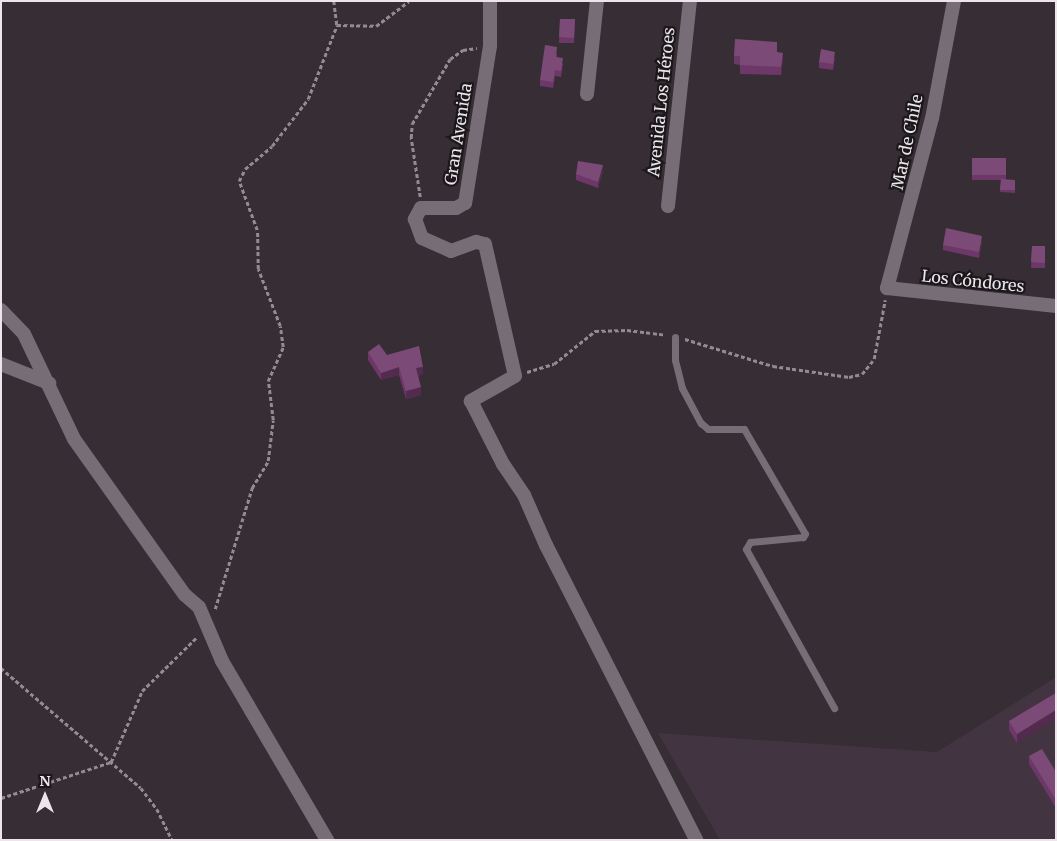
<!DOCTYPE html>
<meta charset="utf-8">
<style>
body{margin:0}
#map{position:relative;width:1057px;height:841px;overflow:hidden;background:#362d35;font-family:Merriweather,serif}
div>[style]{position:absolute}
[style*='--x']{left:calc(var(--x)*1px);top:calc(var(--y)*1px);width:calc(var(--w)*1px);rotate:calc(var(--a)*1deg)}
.built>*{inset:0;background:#423440}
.path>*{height:2.5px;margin-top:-1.25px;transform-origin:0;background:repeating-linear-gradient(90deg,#938b92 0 4px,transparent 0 6.5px)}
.lane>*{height:7px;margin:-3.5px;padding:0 3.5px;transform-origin:3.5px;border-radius:3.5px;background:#776d76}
.street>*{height:14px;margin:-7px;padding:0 7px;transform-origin:7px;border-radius:7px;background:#776d76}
.wall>*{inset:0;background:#6e3769}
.shaded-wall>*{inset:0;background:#522b4e}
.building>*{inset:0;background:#7b4a77}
span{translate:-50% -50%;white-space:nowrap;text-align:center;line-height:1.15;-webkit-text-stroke:4.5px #1b171a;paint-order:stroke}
.street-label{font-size:16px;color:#ece6eb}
.frame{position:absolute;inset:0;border:2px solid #ece6eb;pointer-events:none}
.north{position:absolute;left:20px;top:771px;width:50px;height:50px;-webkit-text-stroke:4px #1b171a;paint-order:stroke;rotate:0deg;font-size:14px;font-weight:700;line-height:20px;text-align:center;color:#ece6eb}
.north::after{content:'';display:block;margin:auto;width:18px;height:22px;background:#ece6eb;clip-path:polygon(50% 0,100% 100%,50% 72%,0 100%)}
</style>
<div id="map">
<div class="built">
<div style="clip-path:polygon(1056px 677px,1056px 840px,720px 840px,658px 733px,937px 752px)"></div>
</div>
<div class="path">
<div style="--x:334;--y:1;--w:24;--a:83"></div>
<div style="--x:420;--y:197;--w:60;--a:-98.7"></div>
<div style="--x:411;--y:138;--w:14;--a:-86"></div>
<div style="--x:412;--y:124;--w:75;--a:-59.7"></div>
<div style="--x:450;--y:59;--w:16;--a:-35"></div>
<div style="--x:463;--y:50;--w:14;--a:-8"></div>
<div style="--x:685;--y:339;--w:92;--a:17.1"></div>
<div style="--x:773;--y:366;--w:77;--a:8.2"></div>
<div style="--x:849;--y:377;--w:13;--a:-13"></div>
<div style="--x:862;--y:374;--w:19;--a:-51"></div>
<div style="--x:874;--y:359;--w:60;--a:-79.4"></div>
<div style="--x:527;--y:372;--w:28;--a:-17"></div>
<div style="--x:554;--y:364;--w:53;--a:-38.8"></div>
<div style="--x:595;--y:331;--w:32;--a:-2"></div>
<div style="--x:627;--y:330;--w:38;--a:7"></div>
<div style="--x:215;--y:609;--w:127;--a:-73"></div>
<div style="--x:252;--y:488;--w:31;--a:-59"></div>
<div style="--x:268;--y:461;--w:41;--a:-83"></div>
<div style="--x:273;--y:420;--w:39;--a:-97"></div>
<div style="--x:268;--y:381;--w:37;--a:-66"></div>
<div style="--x:283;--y:347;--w:21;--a:-98"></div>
<div style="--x:280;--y:326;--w:61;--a:-111.1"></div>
<div style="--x:258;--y:269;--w:39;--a:-91"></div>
<div style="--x:257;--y:230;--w:52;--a:-110.2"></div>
<div style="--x:239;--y:181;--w:13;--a:-63"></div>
<div style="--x:245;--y:169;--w:35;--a:-40"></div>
<div style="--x:272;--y:146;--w:59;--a:-52.5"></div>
<div style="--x:308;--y:99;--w:79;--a:-68.6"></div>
<div style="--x:337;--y:25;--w:39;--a:1"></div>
<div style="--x:376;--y:26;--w:41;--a:-37.1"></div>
<div style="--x:1;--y:668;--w:184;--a:40.6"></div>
<div style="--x:141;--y:788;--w:26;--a:53"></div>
<div style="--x:157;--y:809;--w:34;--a:64"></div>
<div style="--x:1;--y:798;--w:116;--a:-18.1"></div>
<div style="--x:111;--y:762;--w:77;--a:-66.4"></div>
<div style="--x:142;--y:691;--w:77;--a:-44.5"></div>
</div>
<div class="lane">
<div style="--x:675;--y:337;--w:23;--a:90"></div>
<div style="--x:675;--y:360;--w:29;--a:76"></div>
<div style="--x:682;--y:388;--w:40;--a:62"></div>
<div style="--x:701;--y:423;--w:9;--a:41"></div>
<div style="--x:708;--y:429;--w:36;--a:0"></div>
<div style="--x:744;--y:429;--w:121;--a:59.8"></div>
<div style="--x:805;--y:534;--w:4;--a:124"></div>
<div style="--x:803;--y:537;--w:53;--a:174.6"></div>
<div style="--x:750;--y:542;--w:8;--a:120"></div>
<div style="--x:746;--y:549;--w:182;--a:61"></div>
</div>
<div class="street">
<div style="--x:490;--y:1;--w:45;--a:90"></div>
<div style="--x:490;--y:46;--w:159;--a:99"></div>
<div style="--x:465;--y:203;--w:10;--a:151"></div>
<div style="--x:456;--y:208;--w:35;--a:180"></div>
<div style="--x:421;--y:208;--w:13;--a:119"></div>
<div style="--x:415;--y:219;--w:20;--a:70"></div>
<div style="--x:422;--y:238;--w:32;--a:24"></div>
<div style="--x:451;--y:251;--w:27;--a:-20"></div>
<div style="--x:476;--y:242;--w:9;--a:13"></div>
<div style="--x:485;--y:244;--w:135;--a:77.2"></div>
<div style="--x:515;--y:376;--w:51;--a:150.4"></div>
<div style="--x:471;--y:401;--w:71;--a:63.1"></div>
<div style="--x:503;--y:464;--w:37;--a:56"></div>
<div style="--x:524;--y:495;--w:55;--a:66.3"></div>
<div style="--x:546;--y:545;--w:331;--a:63"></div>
<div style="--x:954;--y:1;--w:119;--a:100.6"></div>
<div style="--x:932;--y:118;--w:176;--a:104.8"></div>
<div style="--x:887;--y:288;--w:170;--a:6.1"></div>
<div style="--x:587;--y:94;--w:94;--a:-83.9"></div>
<div style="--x:668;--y:206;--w:206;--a:-83.9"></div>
<div style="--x:1;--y:310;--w:33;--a:46"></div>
<div style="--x:24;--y:334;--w:116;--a:64.5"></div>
<div style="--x:74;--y:439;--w:191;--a:54.6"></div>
<div style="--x:185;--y:595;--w:18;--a:41"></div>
<div style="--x:199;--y:607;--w:59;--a:66.9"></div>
<div style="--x:222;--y:661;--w:208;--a:59.6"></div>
<div style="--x:1;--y:364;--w:52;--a:21.6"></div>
</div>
<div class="wall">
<div style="clip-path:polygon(560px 19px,575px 19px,574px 43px,559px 43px)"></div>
<div style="clip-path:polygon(777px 52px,783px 61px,781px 75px,740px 74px,740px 65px,734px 64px,734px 56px)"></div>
<div style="clip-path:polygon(557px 53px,557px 57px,563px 64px,561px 77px,555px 76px,553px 88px,540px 86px,540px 80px)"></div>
<div style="clip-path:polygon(835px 58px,833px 70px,819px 68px,819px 62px)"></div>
<div style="clip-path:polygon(972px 158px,1006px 158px,1006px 180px,1015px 180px,1015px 193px,1000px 192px,1001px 180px,972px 180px)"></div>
<div style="clip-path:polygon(603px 171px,598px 188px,576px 180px,576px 174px)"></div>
<div style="clip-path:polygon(982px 241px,979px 258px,943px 250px,943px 245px)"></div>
<div style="clip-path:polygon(1032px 246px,1045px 246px,1045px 268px,1031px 268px)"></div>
<div style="clip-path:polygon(368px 352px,387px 355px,423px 374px,418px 376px,421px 395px,406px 399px,399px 375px,381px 380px,368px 360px)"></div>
<div style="clip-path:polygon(1056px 693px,1017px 743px,1009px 730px,1009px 721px)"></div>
<div style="clip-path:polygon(1029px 756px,1056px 772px,1056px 808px,1029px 764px)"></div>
</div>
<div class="shaded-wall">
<div style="clip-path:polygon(783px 53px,783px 61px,781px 75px,781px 67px)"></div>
<div style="clip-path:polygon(603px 165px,603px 171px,598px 188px,598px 182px)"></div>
<div style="clip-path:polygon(982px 236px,982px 241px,979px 258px,979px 252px)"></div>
<div style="clip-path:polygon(399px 367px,399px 375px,381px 380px,381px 373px)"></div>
<div style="clip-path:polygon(423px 367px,423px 374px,416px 376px,416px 368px)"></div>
<div style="clip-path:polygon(421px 387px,421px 395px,406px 399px,406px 391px)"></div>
<div style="clip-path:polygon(1056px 710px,1056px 719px,1017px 743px,1017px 734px)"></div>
</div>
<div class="building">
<div style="clip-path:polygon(560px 19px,575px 19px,574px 38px,559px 37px)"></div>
<div style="clip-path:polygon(735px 39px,777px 42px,777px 52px,783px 53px,781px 67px,740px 65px,740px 56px,734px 56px)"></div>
<div style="clip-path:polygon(545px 45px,557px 47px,556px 57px,563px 58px,561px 71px,555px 70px,553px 82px,540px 80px)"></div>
<div style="clip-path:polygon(821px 49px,835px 52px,833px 64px,819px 62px)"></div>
<div style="clip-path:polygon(972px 158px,1006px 158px,1006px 175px,972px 175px)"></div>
<div style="clip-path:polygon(578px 161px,603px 165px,598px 182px,576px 174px)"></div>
<div style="clip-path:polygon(1001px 179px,1015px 180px,1015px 190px,1000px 190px)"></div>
<div style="clip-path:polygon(946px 228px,982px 236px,979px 252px,943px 245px)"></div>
<div style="clip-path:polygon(1032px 246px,1045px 246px,1045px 263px,1031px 262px)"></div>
<div style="clip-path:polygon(379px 344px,387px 355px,419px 346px,423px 367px,416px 368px,421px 387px,406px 391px,399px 367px,381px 373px,368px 352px)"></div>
<div style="clip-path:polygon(1056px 693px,1056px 710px,1017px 734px,1009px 721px)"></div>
<div style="clip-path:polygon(1042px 749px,1056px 772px,1056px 800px,1029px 756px)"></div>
</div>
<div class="street-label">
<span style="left:661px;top:102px;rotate:-84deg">Avenida Los Héroes</span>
<span style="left:458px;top:134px;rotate:-81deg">Gran Avenida</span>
<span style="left:907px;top:142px;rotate:-78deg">Mar de Chile</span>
<span style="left:973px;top:281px;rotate:6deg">Los Cóndores</span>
</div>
<div class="frame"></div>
<div class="north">N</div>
</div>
